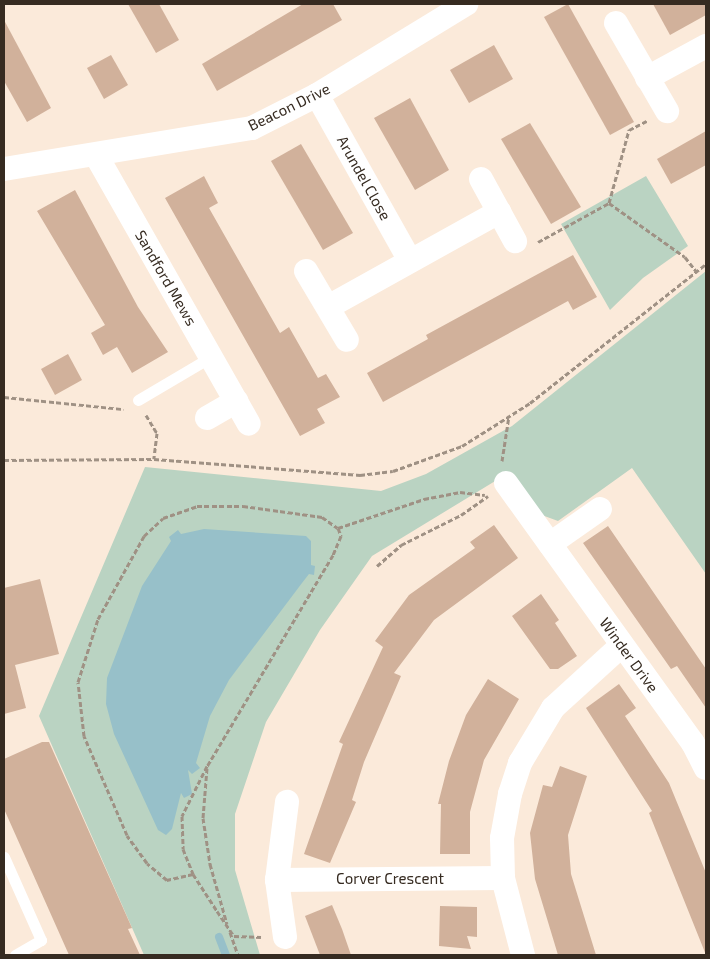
<!DOCTYPE html>
<style>
body{margin:0}
#map{position:relative;width:710px;height:959px;overflow:hidden;background:#fbeada;font-family:"Exo 2",sans-serif}
div>[style]{position:absolute}
[style*='--x']{left:calc(var(--x)*1px);top:calc(var(--y)*1px);width:calc(var(--w)*1px);rotate:calc(var(--a)*1deg)}
.green>*{inset:0;background:#bad3c2}
.water>*{inset:0;background:#97c0c9}
.stream>*{height:8px;margin:-4px;padding:0 4px;transform-origin:4px;border-radius:4px;background:#97c0c9}
.building>*{inset:0;background:#d1b19b}
.path>*{height:3px;margin-top:-1.5px;transform-origin:0;background:repeating-linear-gradient(90deg,#9f9184 0 5px,transparent 0 7.5px)}
.lane>*{height:11px;margin:-5.5px;padding:0 5.5px;transform-origin:5.5px;border-radius:5.5px;background:#fff}
.street>*{height:24px;margin:-12px;padding:0 12px;transform-origin:12px;border-radius:12px;background:#fff}
span{translate:-50% -50%;white-space:nowrap;text-align:center;line-height:1.15;-webkit-text-stroke:4px #fff;paint-order:stroke}
.street-label{font-size:15px;color:#362b21}
.frame{position:absolute;inset:0;border:5px solid #362b21;pointer-events:none}
</style>
<div id="map">
<div class="green">
<div style="clip-path:polygon(646px 176px,688px 246px,643px 278px,610px 310px,561px 224px)"></div>
<div style="clip-path:polygon(706px 271px,706px 574px,632px 468px,558px 521px,539px 514px,510px 472px,372px 556px,320px 630px,266px 722px,235px 814px,235px 870px,260px 955px,144px 955px,39px 716px,145px 467px,381px 491px,426px 474px,512px 426px)"></div>
</div>
<div class="water">
<div style="clip-path:polygon(204px 529px,306px 536px,311px 541px,311px 565px,315px 566px,314px 575px,309px 574px,302px 583px,229px 680px,210px 716px,196px 763px,200px 768px,192px 774px,188px 770px,192px 794px,184px 798px,181px 793px,172px 829px,166px 835px,158px 830px,114px 734px,106px 704px,107px 678px,142px 586px,171px 541px,169px 537px,178px 530px,181px 534px)"></div>
</div>
<div class="stream">
<div style="--x:219;--y:937;--w:19;--a:69"></div>
</div>
<div class="building">
<div style="clip-path:polygon(128px 4px,159px 4px,179px 40px,156px 53px)"></div>
<div style="clip-path:polygon(303px 4px,333px 4px,342px 20px,217px 91px,202px 64px)"></div>
<div style="clip-path:polygon(568px 4px,634px 122px,610px 135px,544px 17px)"></div>
<div style="clip-path:polygon(653px 4px,706px 4px,706px 15px,670px 35px)"></div>
<div style="clip-path:polygon(4px 20px,51px 108px,27px 122px,4px 81px)"></div>
<div style="clip-path:polygon(494px 45px,513px 79px,469px 103px,450px 70px)"></div>
<div style="clip-path:polygon(111px 55px,128px 85px,104px 99px,87px 68px)"></div>
<div style="clip-path:polygon(410px 98px,449px 170px,415px 190px,374px 118px)"></div>
<div style="clip-path:polygon(530px 123px,581px 207px,551px 224px,501px 139px)"></div>
<div style="clip-path:polygon(706px 131px,706px 165px,671px 184px,657px 159px)"></div>
<div style="clip-path:polygon(301px 144px,353px 233px,323px 250px,271px 161px)"></div>
<div style="clip-path:polygon(204px 176px,218px 203px,209px 208px,280px 333px,289px 327px,318px 378px,326px 374px,340px 397px,317px 409px,325px 423px,300px 436px,165px 198px)"></div>
<div style="clip-path:polygon(75px 190px,138px 307px,168px 352px,132px 373px,117px 347px,103px 355px,91px 333px,105px 325px,37px 211px)"></div>
<div style="clip-path:polygon(573px 255px,597px 297px,573px 310px,568px 301px,383px 402px,367px 373px,428px 339px,426px 335px)"></div>
<div style="clip-path:polygon(68px 354px,82px 380px,55px 395px,41px 369px)"></div>
<div style="clip-path:polygon(494px 525px,518px 558px,434px 620px,394px 673px,401px 676px,364px 762px,352px 800px,356px 802px,330px 863px,304px 854px,343px 744px,339px 742px,383px 647px,375px 641px,409px 595px,475px 548px,470px 542px)"></div>
<div style="clip-path:polygon(608px 526px,706px 669px,706px 708px,677px 666px,671px 669px,583px 543px)"></div>
<div style="clip-path:polygon(40px 579px,59px 654px,15px 665px,26px 708px,4px 714px,4px 588px)"></div>
<div style="clip-path:polygon(541px 594px,559px 620px,555px 623px,577px 656px,558px 669px,550px 669px,512px 616px)"></div>
<div style="clip-path:polygon(488px 679px,519px 699px,484px 760px,470px 812px,470px 854px,440px 854px,441px 804px,438px 804px,449px 761px,466px 715px)"></div>
<div style="clip-path:polygon(619px 684px,636px 708px,625px 716px,669px 783px,706px 873px,706px 955px,649px 813px,652px 811px,586px 708px)"></div>
<div style="clip-path:polygon(42px 742px,49px 742px,132px 928px,128px 929px,140px 955px,69px 955px,4px 809px,4px 759px)"></div>
<div style="clip-path:polygon(560px 766px,587px 776px,568px 835px,571px 874px,596px 955px,558px 955px,535px 879px,530px 833px,543px 785px,552px 787px)"></div>
<div style="clip-path:polygon(332px 905px,342px 929px,351px 955px,320px 955px,305px 916px)"></div>
<div style="clip-path:polygon(440px 906px,477px 907px,477px 937px,467px 936px,471px 949px,439px 946px)"></div>
</div>
<div class="path">
<div style="--x:609;--y:203;--w:93;--a:35.4"></div>
<div style="--x:685;--y:257;--w:18;--a:52"></div>
<div style="--x:538;--y:242;--w:81;--a:-28.8"></div>
<div style="--x:609;--y:203;--w:76;--a:-74.7"></div>
<div style="--x:629;--y:130;--w:20;--a:-27"></div>
<div style="--x:4;--y:397;--w:120;--a:5.8"></div>
<div style="--x:146;--y:415;--w:21;--a:59"></div>
<div style="--x:157;--y:433;--w:26;--a:97"></div>
<div style="--x:4;--y:460;--w:150;--a:-0.4"></div>
<div style="--x:154;--y:459;--w:207;--a:4.4"></div>
<div style="--x:360;--y:475;--w:33;--a:-7"></div>
<div style="--x:393;--y:471;--w:73;--a:-19.9"></div>
<div style="--x:462;--y:446;--w:80;--a:-32.3"></div>
<div style="--x:530;--y:403;--w:224;--a:-38.3"></div>
<div style="--x:502;--y:461;--w:46;--a:-81.2"></div>
<div style="--x:338;--y:528;--w:91;--a:-18.6"></div>
<div style="--x:424;--y:499;--w:37;--a:-11"></div>
<div style="--x:460;--y:492;--w:25;--a:7"></div>
<div style="--x:377;--y:566;--w:32;--a:-41"></div>
<div style="--x:401;--y:545;--w:67;--a:-26.6"></div>
<div style="--x:461;--y:515;--w:33;--a:-35"></div>
<div style="--x:207;--y:768;--w:50;--a:94.6"></div>
<div style="--x:203;--y:818;--w:47;--a:81.3"></div>
<div style="--x:210;--y:864;--w:62;--a:74.2"></div>
<div style="--x:193;--y:874;--w:27;--a:167"></div>
<div style="--x:167;--y:880;--w:26;--a:-140"></div>
<div style="--x:147;--y:863;--w:34;--a:-126"></div>
<div style="--x:127;--y:835;--w:108;--a:-113.5"></div>
<div style="--x:84;--y:736;--w:54;--a:-96.3"></div>
<div style="--x:78;--y:682;--w:66;--a:-72.4"></div>
<div style="--x:98;--y:619;--w:95;--a:-61"></div>
<div style="--x:144;--y:536;--w:26;--a:-43"></div>
<div style="--x:163;--y:518;--w:36;--a:-19"></div>
<div style="--x:197;--y:506;--w:46;--a:0"></div>
<div style="--x:243;--y:506;--w:80;--a:7.9"></div>
<div style="--x:322;--y:517;--w:19;--a:35"></div>
<div style="--x:338;--y:528;--w:9;--a:69"></div>
<div style="--x:341;--y:536;--w:21;--a:113"></div>
<div style="--x:333;--y:555;--w:246;--a:120.8"></div>
<div style="--x:207;--y:766;--w:56;--a:116.6"></div>
<div style="--x:182;--y:816;--w:33;--a:88"></div>
<div style="--x:183;--y:849;--w:27;--a:68"></div>
<div style="--x:193;--y:874;--w:44;--a:57"></div>
<div style="--x:217;--y:911;--w:30;--a:56"></div>
<div style="--x:234;--y:936;--w:27;--a:2"></div>
<div style="--x:230;--y:932;--w:24;--a:71"></div>
</div>
<div class="lane">
<div style="--x:138;--y:400;--w:85;--a:-30.5"></div>
<div style="--x:4;--y:857;--w:91;--a:66"></div>
<div style="--x:41;--y:940;--w:30;--a:150"></div>
</div>
<div class="street">
<div style="--x:616;--y:23;--w:102;--a:59.9"></div>
<div style="--x:647;--y:78;--w:67;--a:-28.5"></div>
<div style="--x:317;--y:95;--w:190;--a:60.7"></div>
<div style="--x:96;--y:155;--w:309;--a:60.4"></div>
<div style="--x:4;--y:169;--w:251;--a:-9.4"></div>
<div style="--x:252;--y:128;--w:73;--a:-26.9"></div>
<div style="--x:317;--y:95;--w:175;--a:-31.4"></div>
<div style="--x:481;--y:179;--w:71;--a:61.3"></div>
<div style="--x:306;--y:271;--w:80;--a:59.3"></div>
<div style="--x:328;--y:307;--w:196;--a:-29.1"></div>
<div style="--x:207;--y:418;--w:34;--a:-30"></div>
<div style="--x:506;--y:483;--w:320;--a:54.3"></div>
<div style="--x:693;--y:743;--w:28;--a:63"></div>
<div style="--x:550;--y:544;--w:61;--a:-35"></div>
<div style="--x:277;--y:880;--w:226;--a:-0.5"></div>
<div style="--x:285;--y:937;--w:58;--a:-98"></div>
<div style="--x:277;--y:880;--w:79;--a:-82.7"></div>
<div style="--x:523;--y:955;--w:80;--a:-104.6"></div>
<div style="--x:503;--y:878;--w:40;--a:-91.4"></div>
<div style="--x:502;--y:838;--w:45;--a:-79.7"></div>
<div style="--x:510;--y:794;--w:33;--a:-72"></div>
<div style="--x:520;--y:763;--w:64;--a:-59"></div>
<div style="--x:553;--y:708;--w:93;--a:-42.4"></div>
</div>
<div class="street-label">
<span style="left:289px;top:107px;rotate:-26deg">Beacon Drive</span>
<span style="left:364px;top:178px;rotate:61deg">Arundel Close</span>
<span style="left:166px;top:278px;rotate:60deg">Sandford Mews</span>
<span style="left:629px;top:655px;rotate:54deg">Winder Drive</span>
<span style="left:390px;top:879px">Corver Crescent</span>
</div>
<div class="frame"></div>
</div>
